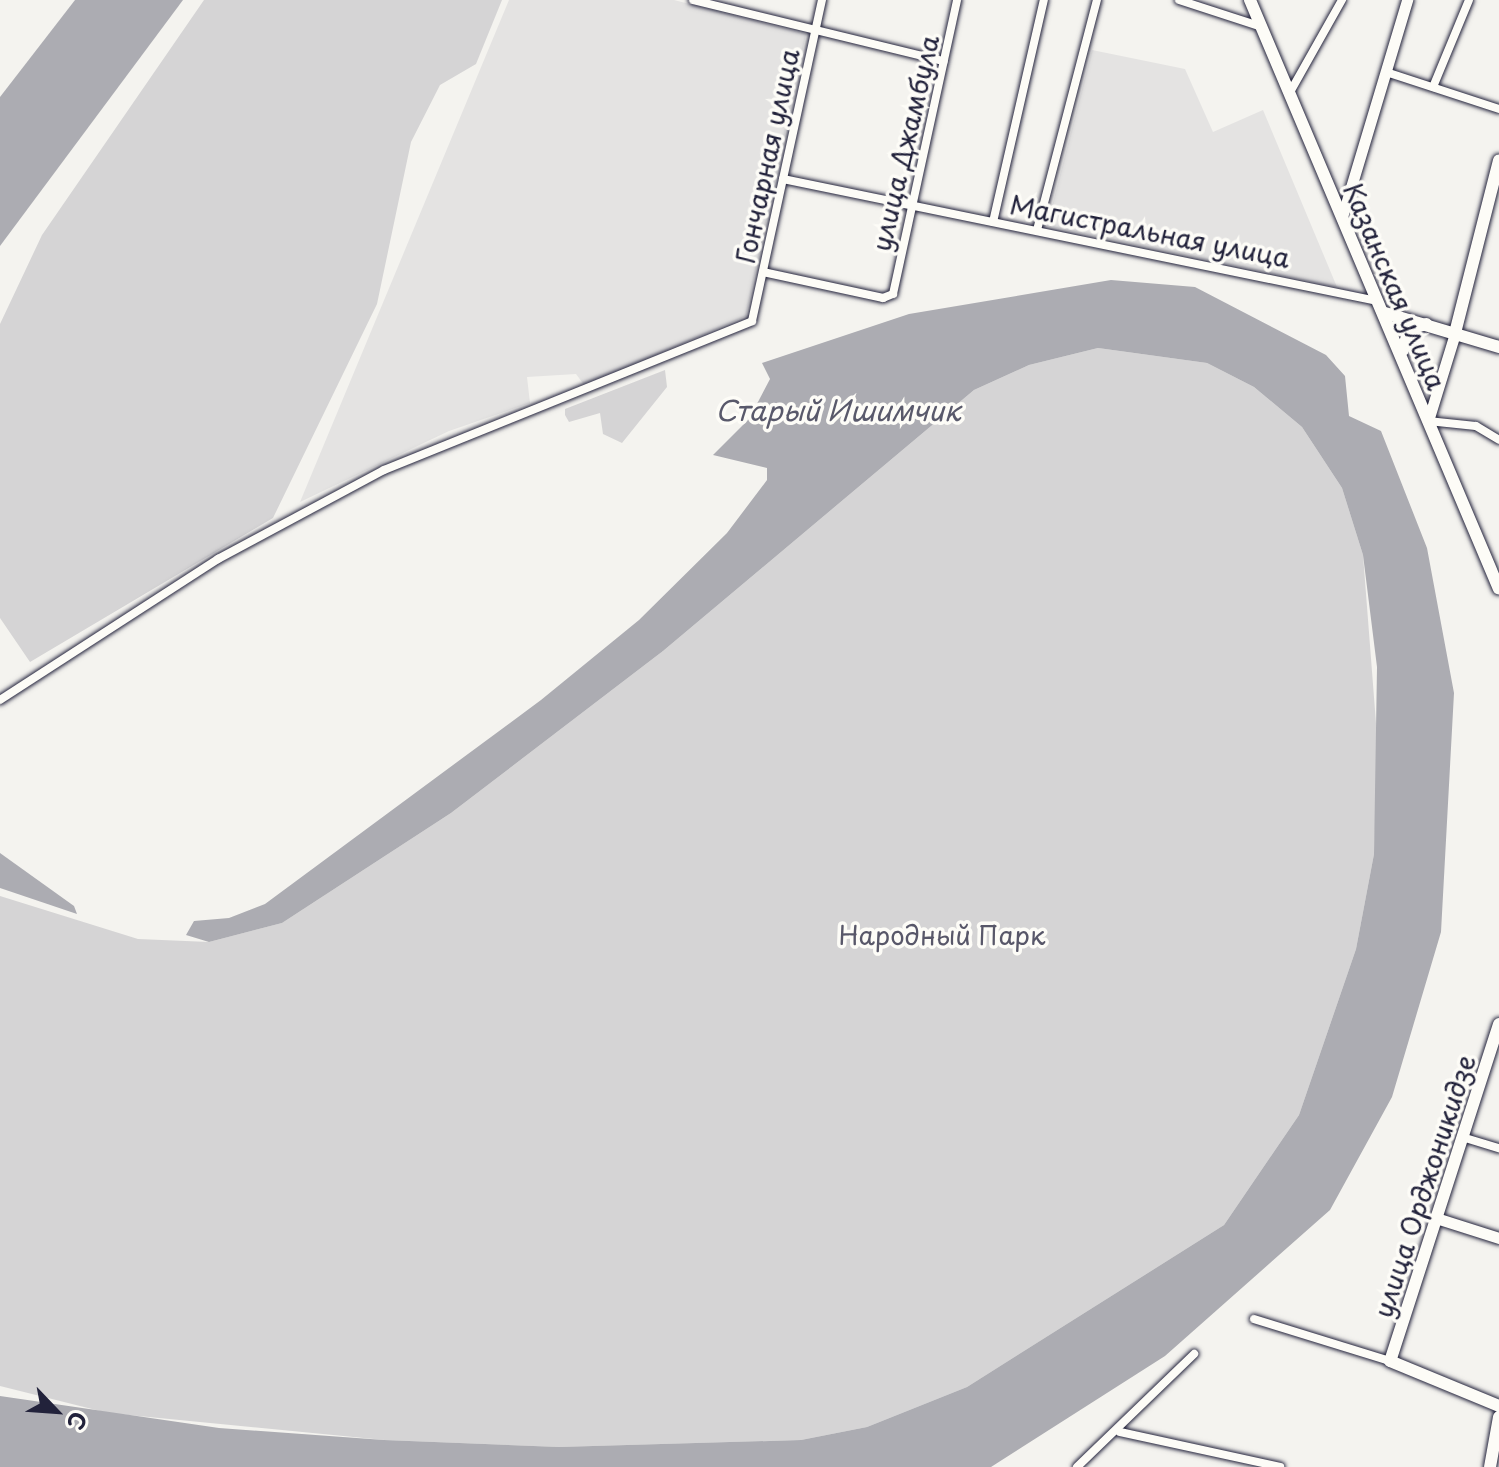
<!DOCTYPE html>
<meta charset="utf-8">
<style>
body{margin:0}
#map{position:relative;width:1499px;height:1467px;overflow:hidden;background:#f4f3ef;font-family:"Playpen Sans",sans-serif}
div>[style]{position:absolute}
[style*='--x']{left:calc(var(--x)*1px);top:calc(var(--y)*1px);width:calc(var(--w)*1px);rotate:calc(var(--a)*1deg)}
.built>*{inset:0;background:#e4e3e2}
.green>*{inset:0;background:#d5d4d5}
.water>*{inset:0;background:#acacb2}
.roads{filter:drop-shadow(0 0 2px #22223b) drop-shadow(0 0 2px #22223b)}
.street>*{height:8px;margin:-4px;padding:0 4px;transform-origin:4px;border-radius:4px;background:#fdfcf7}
.secondary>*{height:11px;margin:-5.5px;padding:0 5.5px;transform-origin:5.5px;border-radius:5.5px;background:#fdfcf7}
.primary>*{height:12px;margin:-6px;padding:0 6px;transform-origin:6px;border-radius:6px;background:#fdfcf7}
span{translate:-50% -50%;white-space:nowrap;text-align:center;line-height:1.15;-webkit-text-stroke:7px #fdfcf7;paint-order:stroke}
.street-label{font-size:26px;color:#22223b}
.park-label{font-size:26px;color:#585769}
.water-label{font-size:28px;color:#59596b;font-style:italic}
.north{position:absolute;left:16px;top:1371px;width:80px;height:80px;-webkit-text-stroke:6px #fdfcf7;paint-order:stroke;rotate:115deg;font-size:22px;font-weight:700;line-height:32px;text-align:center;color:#22223b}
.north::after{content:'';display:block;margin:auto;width:28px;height:36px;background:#22223b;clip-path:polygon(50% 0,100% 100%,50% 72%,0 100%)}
</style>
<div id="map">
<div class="built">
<div style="clip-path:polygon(509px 0,674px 0,806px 34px,746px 316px,585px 386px,576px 374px,527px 377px,530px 403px,449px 431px,300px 502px)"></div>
<div style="clip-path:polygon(1092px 50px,1185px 69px,1213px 132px,1263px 110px,1337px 287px,1047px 226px)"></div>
</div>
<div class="green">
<div style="clip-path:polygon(204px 0,502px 0,476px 64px,440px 85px,411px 142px,377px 304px,273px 518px,30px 662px,0 618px,0 324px,42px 235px)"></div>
<div style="clip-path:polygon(1098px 348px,1207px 363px,1254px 387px,1302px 427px,1342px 488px,1363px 555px,1378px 749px,1374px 854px,1356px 949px,1299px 1115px,1224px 1225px,967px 1387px,867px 1427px,801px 1440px,559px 1447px,384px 1440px,108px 1413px,0 1386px,0 896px,138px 939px,209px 942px,282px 923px,451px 813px,663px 651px,974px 390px,1029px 365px)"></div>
<div style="clip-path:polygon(665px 370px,667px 387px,622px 443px,603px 434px,600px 413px,569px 422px,565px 415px,565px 409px)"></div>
</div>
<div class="water">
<div style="clip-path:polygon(75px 0,183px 0,0 246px,0 97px)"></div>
<div style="clip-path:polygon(1111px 280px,1195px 287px,1326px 355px,1345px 376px,1349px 416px,1381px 431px,1427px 548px,1454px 693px,1441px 932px,1392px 1097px,1330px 1210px,1165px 1356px,991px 1467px,0 1467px,0 1396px,219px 1428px,384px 1440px,559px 1447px,801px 1440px,867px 1427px,967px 1387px,1224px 1225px,1299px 1115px,1356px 949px,1374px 854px,1377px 667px,1363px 555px,1342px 488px,1302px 427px,1254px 387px,1207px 363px,1098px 348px,1029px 365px,974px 390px,663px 651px,451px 813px,282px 923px,209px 942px,186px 935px,194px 921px,229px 918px,265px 904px,541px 700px,639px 620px,727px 533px,767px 480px,767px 468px,713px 455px,749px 419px,770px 379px,762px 363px,909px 314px)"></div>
<div style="clip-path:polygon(0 853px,74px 906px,77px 914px,0 888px)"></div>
</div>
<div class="roads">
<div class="street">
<div style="--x:693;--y:0;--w:258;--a:13.7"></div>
<div style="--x:1179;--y:0;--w:87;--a:18"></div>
<div style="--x:1386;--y:72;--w:119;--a:18.1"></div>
<div style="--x:1433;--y:87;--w:94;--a:-67.5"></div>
<div style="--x:1289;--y:94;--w:108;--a:-60.6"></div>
<div style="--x:783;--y:179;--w:606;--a:11.61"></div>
<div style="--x:993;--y:222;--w:228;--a:-77.1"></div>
<div style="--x:1037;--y:230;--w:238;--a:-75.4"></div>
<div style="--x:763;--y:272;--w:123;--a:12.2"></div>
<div style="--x:883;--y:298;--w:11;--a:-22"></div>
<div style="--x:893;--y:294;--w:301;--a:-77.7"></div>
<div style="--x:1428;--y:421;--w:48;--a:5.9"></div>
<div style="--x:1476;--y:426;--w:27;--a:31"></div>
<div style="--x:0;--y:700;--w:260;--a:-32.9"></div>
<div style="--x:218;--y:559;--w:188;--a:-28.2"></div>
<div style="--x:384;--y:470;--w:397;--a:-22"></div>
<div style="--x:752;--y:321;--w:329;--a:-77.7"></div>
<div style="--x:1462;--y:1137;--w:39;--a:17"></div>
<div style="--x:1254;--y:1319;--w:142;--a:17.2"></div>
<div style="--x:1120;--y:1432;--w:164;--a:12.3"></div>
<div style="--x:1077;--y:1467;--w:163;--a:-44"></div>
</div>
<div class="secondary">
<div style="--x:1342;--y:217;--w:227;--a:-73.3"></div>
<div style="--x:1428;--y:421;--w:92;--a:-72.9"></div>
<div style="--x:1436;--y:1218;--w:66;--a:17.6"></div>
</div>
<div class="primary">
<div style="--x:1250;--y:0;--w:639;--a:67.08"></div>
<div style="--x:1385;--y:313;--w:119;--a:16.6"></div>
<div style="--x:1455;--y:333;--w:178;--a:-75.7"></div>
<div style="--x:1403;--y:350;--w:22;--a:-74"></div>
<div style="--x:1409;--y:329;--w:18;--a:-16"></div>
<div style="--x:1499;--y:1024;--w:354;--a:107.9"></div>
<div style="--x:1390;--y:1361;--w:118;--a:22.4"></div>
<div style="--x:1490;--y:1467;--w:51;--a:-79.8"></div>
</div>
</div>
<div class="street-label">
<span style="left:905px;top:143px;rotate:-77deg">улица Джамбула</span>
<span style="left:767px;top:156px;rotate:-78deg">Гончарная улица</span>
<span style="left:1150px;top:231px;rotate:11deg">Магистральная улица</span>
<span style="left:1395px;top:286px;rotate:67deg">Казанская улица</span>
<span style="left:1424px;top:1186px;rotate:-72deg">улица Орджоникидзе</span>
</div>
<div class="park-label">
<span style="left:942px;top:935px">Народный Парк</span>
</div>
<div class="water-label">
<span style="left:838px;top:410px">Старый Ишимчик</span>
</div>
<div class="north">С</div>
</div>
